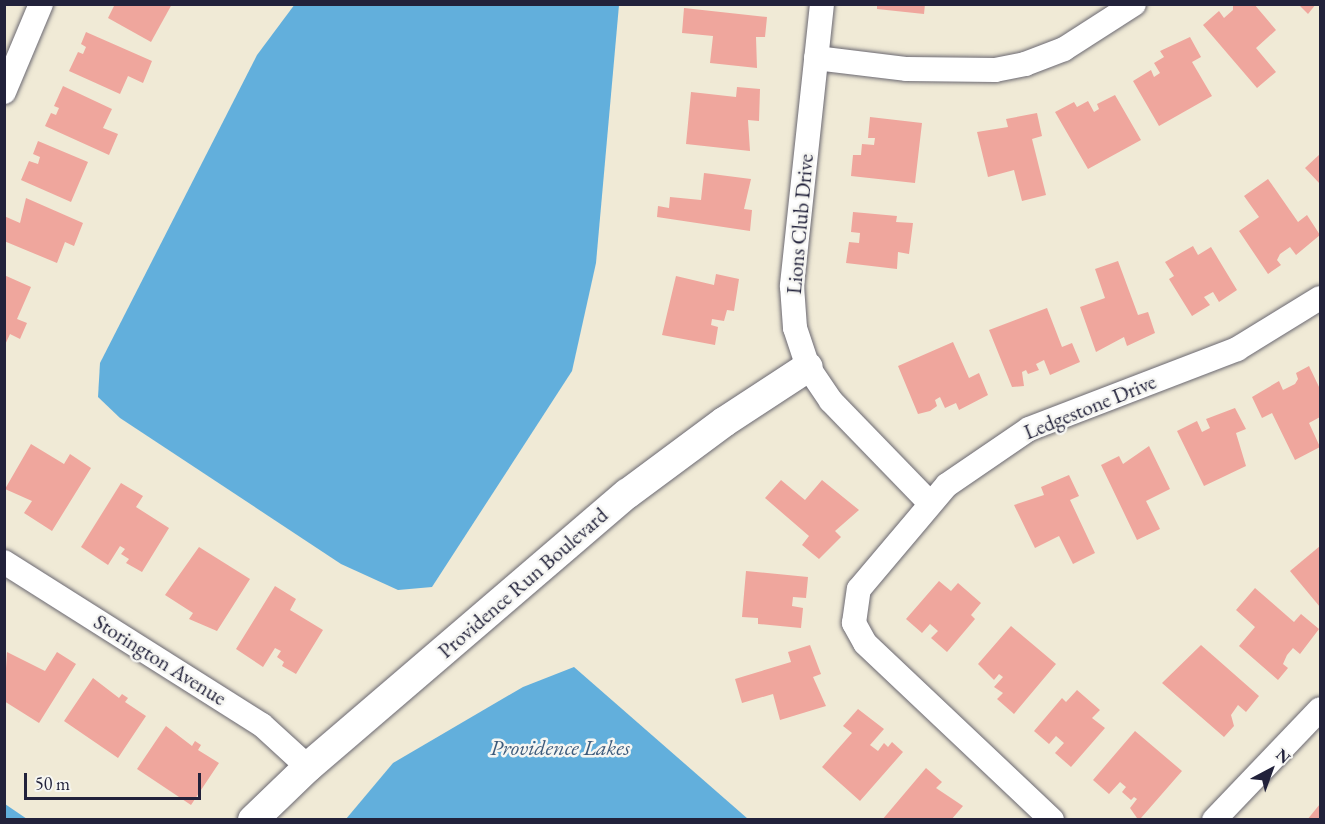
<!DOCTYPE html>
<style>
body{margin:0}
#map{position:relative;width:1325px;height:824px;overflow:hidden;background:#f0ead6;font-family:"EB Garamond",serif}
div>[style]{position:absolute}
[style*='--x']{left:calc(var(--x)*1px);top:calc(var(--y)*1px);width:calc(var(--w)*1px);rotate:calc(var(--a)*1deg)}
.water>*{inset:0;background:#62afdc}
.building>*{inset:0;background:#efa69d}
.roads{filter:drop-shadow(0 0 2px #6a6871) drop-shadow(0 0 2px #6a6871)}
.minor>*{height:24px;margin:-12px;padding:0 12px;transform-origin:12px;border-radius:12px;background:#fff}
.tertiary>*{height:30px;margin:-15px;padding:0 15px;transform-origin:15px;border-radius:15px;background:#fff}
span{translate:-50% -50%;white-space:nowrap;text-align:center;line-height:1.15;-webkit-text-stroke:5px #f6f6f2;paint-order:stroke}
.street-label{font-size:21px;color:#22223b}
.water-label{font-size:22px;color:#3c5a7b;font-style:italic}
.frame{position:absolute;inset:0;border:6px solid #22223b;pointer-events:none}
.north{position:absolute;left:1241px;top:740px;width:60px;height:60px;-webkit-text-stroke:4px #f6f6f2;paint-order:stroke;rotate:41deg;font-size:16px;font-weight:700;line-height:24px;text-align:center;color:#22223b}
.north::after{content:'';display:block;margin:auto;width:21px;height:27px;background:#22223b;clip-path:polygon(50% 0,100% 100%,50% 72%,0 100%)}
.scale{position:absolute;left:24px;top:773px;width:177px;height:27px;box-sizing:border-box;border:3px solid #22223b;border-top:0;padding-left:8px;font-size:18px;line-height:21px;white-space:nowrap;color:#22223b;-webkit-text-stroke:4px #f6f6f2;paint-order:stroke}
</style>
<div id="map">
<div class="water">
<div style="clip-path:polygon(295px 4px,619px 5px,596px 263px,572px 371px,432px 587px,398px 590px,341px 564px,120px 418px,98px 397px,100px 363px,257px 55px)"></div>
<div style="clip-path:polygon(574px 667px,748px 819px,346px 819px,393px 763px,523px 687px)"></div>
<div style="clip-path:polygon(4px 804px,5px 804px,27px 819px,5px 819px)"></div>
</div>
<div class="building">
<div style="clip-path:polygon(115px 4px,172px 4px,151px 42px,108px 18px)"></div>
<div style="clip-path:polygon(877px 4px,925px 4px,924px 14px,877px 9px)"></div>
<div style="clip-path:polygon(1233px 4px,1254px 4px,1276px 30px,1256px 48px,1276px 72px,1257px 88px,1203px 25px,1219px 11px,1224px 18px,1233px 10px)"></div>
<div style="clip-path:polygon(1298px 4px,1316px 4px,1308px 14px)"></div>
<div style="clip-path:polygon(684px 8px,767px 17px,765px 37px,756px 37px,757px 68px,710px 63px,713px 36px,682px 33px)"></div>
<div style="clip-path:polygon(86px 32px,152px 61px,143px 83px,128px 76px,120px 94px,69px 71px,78px 52px,83px 54px,86px 47px,81px 44px)"></div>
<div style="clip-path:polygon(1190px 37px,1201px 57px,1192px 62px,1212px 96px,1159px 126px,1133px 81px,1151px 70px,1154px 77px,1160px 73px,1154px 63px,1164px 57px,1160px 51px)"></div>
<div style="clip-path:polygon(63px 86px,112px 109px,103px 128px,118px 134px,109px 155px,45px 126px,51px 113px,56px 115px,59px 108px,54px 106px)"></div>
<div style="clip-path:polygon(737px 87px,760px 89px,759px 121px,748px 120px,750px 151px,686px 144px,691px 92px,736px 97px)"></div>
<div style="clip-path:polygon(1115px 95px,1141px 140px,1088px 169px,1055px 112px,1074px 102px,1077px 107px,1088px 101px,1094px 112px,1099px 109px,1097px 104px)"></div>
<div style="clip-path:polygon(1037px 113px,1042px 136px,1032px 139px,1046px 195px,1022px 201px,1014px 170px,988px 177px,977px 132px,1008px 127px,1006px 119px)"></div>
<div style="clip-path:polygon(870px 117px,922px 123px,915px 183px,851px 176px,853px 155px,861px 155px,862px 144px,874px 145px,875px 138px,868px 138px)"></div>
<div style="clip-path:polygon(38px 141px,88px 162px,71px 202px,21px 180px,29px 161px,38px 164px,40px 157px,33px 154px)"></div>
<div style="clip-path:polygon(1320px 154px,1320px 184px,1305px 168px)"></div>
<div style="clip-path:polygon(704px 173px,751px 179px,744px 209px,752px 210px,750px 231px,657px 217px,658px 206px,669px 208px,670px 197px,701px 200px)"></div>
<div style="clip-path:polygon(1268px 179px,1298px 222px,1307px 215px,1320px 235px,1296px 255px,1290px 247px,1280px 254px,1277px 260px,1281px 265px,1268px 274px,1239px 231px,1259px 217px,1244px 196px)"></div>
<div style="clip-path:polygon(26px 198px,83px 223px,74px 246px,65px 242px,57px 263px,4px 241px,4px 216px,20px 223px)"></div>
<div style="clip-path:polygon(853px 212px,897px 216px,896px 222px,913px 223px,909px 254px,898px 252px,897px 269px,846px 263px,849px 242px,859px 243px,860px 233px,851px 232px)"></div>
<div style="clip-path:polygon(1193px 246px,1198px 255px,1211px 247px,1237px 290px,1219px 302px,1213px 292px,1204px 297px,1210px 305px,1192px 316px,1169px 279px,1174px 276px,1165px 262px)"></div>
<div style="clip-path:polygon(1118px 261px,1138px 315px,1148px 312px,1155px 333px,1127px 346px,1124px 337px,1096px 352px,1080px 307px,1105px 298px,1095px 269px)"></div>
<div style="clip-path:polygon(716px 274px,739px 279px,734px 311px,727px 310px,724px 321px,712px 319px,711px 325px,718px 327px,715px 345px,662px 335px,676px 276px,714px 285px)"></div>
<div style="clip-path:polygon(4px 275px,31px 287px,17px 319px,27px 323px,20px 339px,10px 334px,4px 347px)"></div>
<div style="clip-path:polygon(1047px 308px,1062px 347px,1072px 343px,1080px 362px,1050px 375px,1044px 360px,1036px 364px,1039px 370px,1028px 374px,1026px 370px,1022px 372px,1024px 386px,1012px 387px,989px 330px)"></div>
<div style="clip-path:polygon(953px 342px,969px 378px,979px 373px,988px 395px,959px 410px,956px 403px,945px 408px,940px 397px,935px 400px,937px 406px,930px 411px,918px 414px,898px 366px)"></div>
<div style="clip-path:polygon(1309px 366px,1320px 389px,1320px 417px,1309px 423px,1320px 447px,1295px 460px,1272px 413px,1262px 418px,1252px 397px,1279px 381px,1283px 390px,1295px 384px,1298px 379px,1296px 373px)"></div>
<div style="clip-path:polygon(1235px 408px,1246px 429px,1236px 433px,1246px 466px,1204px 486px,1177px 431px,1197px 421px,1202px 432px,1210px 428px,1206px 419px)"></div>
<div style="clip-path:polygon(31px 444px,64px 464px,70px 454px,91px 468px,52px 531px,24px 513px,32px 501px,5px 489px)"></div>
<div style="clip-path:polygon(1149px 446px,1170px 489px,1146px 501px,1160px 529px,1137px 540px,1101px 465px,1119px 456px,1123px 464px)"></div>
<div style="clip-path:polygon(1069px 475px,1079px 496px,1070px 500px,1095px 553px,1073px 564px,1059px 536px,1035px 548px,1014px 505px,1044px 495px,1041px 487px)"></div>
<div style="clip-path:polygon(781px 480px,805px 500px,822px 480px,859px 510px,835px 531px,841px 537px,819px 559px,802px 545px,809px 536px,765px 498px)"></div>
<div style="clip-path:polygon(121px 483px,143px 496px,136px 507px,169px 528px,142px 572px,126px 563px,129px 559px,121px 554px,125px 549px,120px 546px,108px 565px,81px 547px)"></div>
<div style="clip-path:polygon(1320px 546px,1320px 607px,1290px 571px)"></div>
<div style="clip-path:polygon(199px 547px,250px 579px,217px 631px,189px 619px,193px 613px,165px 595px)"></div>
<div style="clip-path:polygon(746px 571px,808px 577px,806px 598px,793px 597px,792px 606px,803px 608px,801px 628px,758px 624px,758px 618px,742px 617px)"></div>
<div style="clip-path:polygon(939px 581px,951px 591px,958px 583px,981px 603px,971px 615px,975px 619px,947px 652px,931px 638px,938px 631px,930px 624px,922px 633px,906px 619px)"></div>
<div style="clip-path:polygon(275px 586px,296px 599px,290px 610px,323px 630px,296px 674px,282px 666px,284px 662px,277px 657px,281px 651px,275px 648px,263px 667px,236px 649px)"></div>
<div style="clip-path:polygon(1255px 588px,1294px 622px,1301px 614px,1319px 629px,1300px 654px,1293px 648px,1287px 655px,1283px 664px,1288px 668px,1278px 680px,1239px 646px,1255px 627px,1236px 610px)"></div>
<div style="clip-path:polygon(1011px 626px,1056px 664px,1014px 714px,997px 699px,1003px 693px,994px 687px,1003px 677px,999px 674px,994px 680px,978px 664px)"></div>
<div style="clip-path:polygon(810px 645px,821px 674px,813px 677px,826px 706px,780px 720px,773px 694px,742px 703px,735px 679px,791px 662px,788px 652px)"></div>
<div style="clip-path:polygon(1201px 645px,1259px 696px,1246px 712px,1238px 705px,1231px 715px,1234px 726px,1224px 737px,1162px 683px)"></div>
<div style="clip-path:polygon(7px 652px,45px 671px,57px 652px,76px 664px,39px 723px,4px 701px)"></div>
<div style="clip-path:polygon(93px 678px,119px 698px,122px 694px,128px 698px,125px 702px,146px 716px,118px 758px,64px 721px)"></div>
<div style="clip-path:polygon(1077px 690px,1100px 710px,1092px 718px,1105px 728px,1071px 767px,1055px 753px,1064px 743px,1056px 736px,1049px 744px,1034px 731px,1062px 698px,1066px 702px)"></div>
<div style="clip-path:polygon(858px 709px,884px 729px,870px 745px,878px 751px,884px 743px,888px 747px,892px 742px,903px 752px,860px 801px,822px 767px,852px 733px,843px 726px)"></div>
<div style="clip-path:polygon(166px 726px,192px 746px,195px 741px,201px 745px,198px 750px,219px 763px,191px 805px,137px 769px)"></div>
<div style="clip-path:polygon(1135px 731px,1182px 771px,1141px 818px,1137px 818px,1130px 808px,1137px 799px,1134px 797px,1131px 800px,1122px 792px,1126px 787px,1120px 782px,1109px 794px,1093px 780px)"></div>
<div style="clip-path:polygon(926px 768px,942px 782px,936px 788px,963px 806px,951px 820px,882px 820px)"></div>
<div style="clip-path:polygon(1320px 804px,1320px 820px,1307px 820px)"></div>
</div>
<div class="roads">
<div class="minor">
<div style="--x:822;--y:4;--w:284;--a:96.1"></div>
<div style="--x:792;--y:286;--w:42;--a:85.9"></div>
<div style="--x:795;--y:328;--w:41;--a:71.6"></div>
<div style="--x:808;--y:367;--w:41;--a:55.9"></div>
<div style="--x:831;--y:401;--w:142;--a:45.9"></div>
<div style="--x:816;--y:58;--w:92;--a:6.9"></div>
<div style="--x:907;--y:69;--w:88;--a:0.7"></div>
<div style="--x:995;--y:70;--w:31;--a:-11"></div>
<div style="--x:1025;--y:64;--w:42;--a:-21"></div>
<div style="--x:1064;--y:49;--w:83;--a:-32.7"></div>
<div style="--x:4;--y:92;--w:95;--a:-67.2"></div>
<div style="--x:4;--y:562;--w:305;--a:32.3"></div>
<div style="--x:262;--y:725;--w:62;--a:42.4"></div>
<div style="--x:1052;--y:820;--w:257;--a:-136.6"></div>
<div style="--x:865;--y:643;--w:23;--a:-119"></div>
<div style="--x:854;--y:623;--w:34;--a:-82"></div>
<div style="--x:859;--y:589;--w:136;--a:-49.8"></div>
<div style="--x:947;--y:485;--w:99;--a:-34.3"></div>
<div style="--x:1029;--y:429;--w:223;--a:-21"></div>
<div style="--x:1237;--y:349;--w:97;--a:-31.6"></div>
<div style="--x:1214;--y:820;--w:153;--a:-46.3"></div>
</div>
<div class="tertiary">
<div style="--x:253;--y:820;--w:76;--a:-43.9"></div>
<div style="--x:308;--y:767;--w:420;--a:-40.6"></div>
<div style="--x:627;--y:494;--w:121;--a:-36.6"></div>
<div style="--x:724;--y:422;--w:100;--a:-33.2"></div>
</div>
</div>
<div class="street-label">
<span style="left:800px;top:224px;rotate:-85deg">Lions Club Drive</span>
<span style="left:1090px;top:407px;rotate:-22deg">Ledgestone Drive</span>
<span style="left:523px;top:583px;rotate:-41deg">Providence Run Boulevard</span>
<span style="left:160px;top:660px;rotate:32deg">Storington Avenue</span>
</div>
<div class="water-label">
<span style="left:560px;top:748px">Providence Lakes</span>
</div>
<div class="frame"></div>
<div class="north">N</div>
<div class="scale">50 m</div>
</div>
